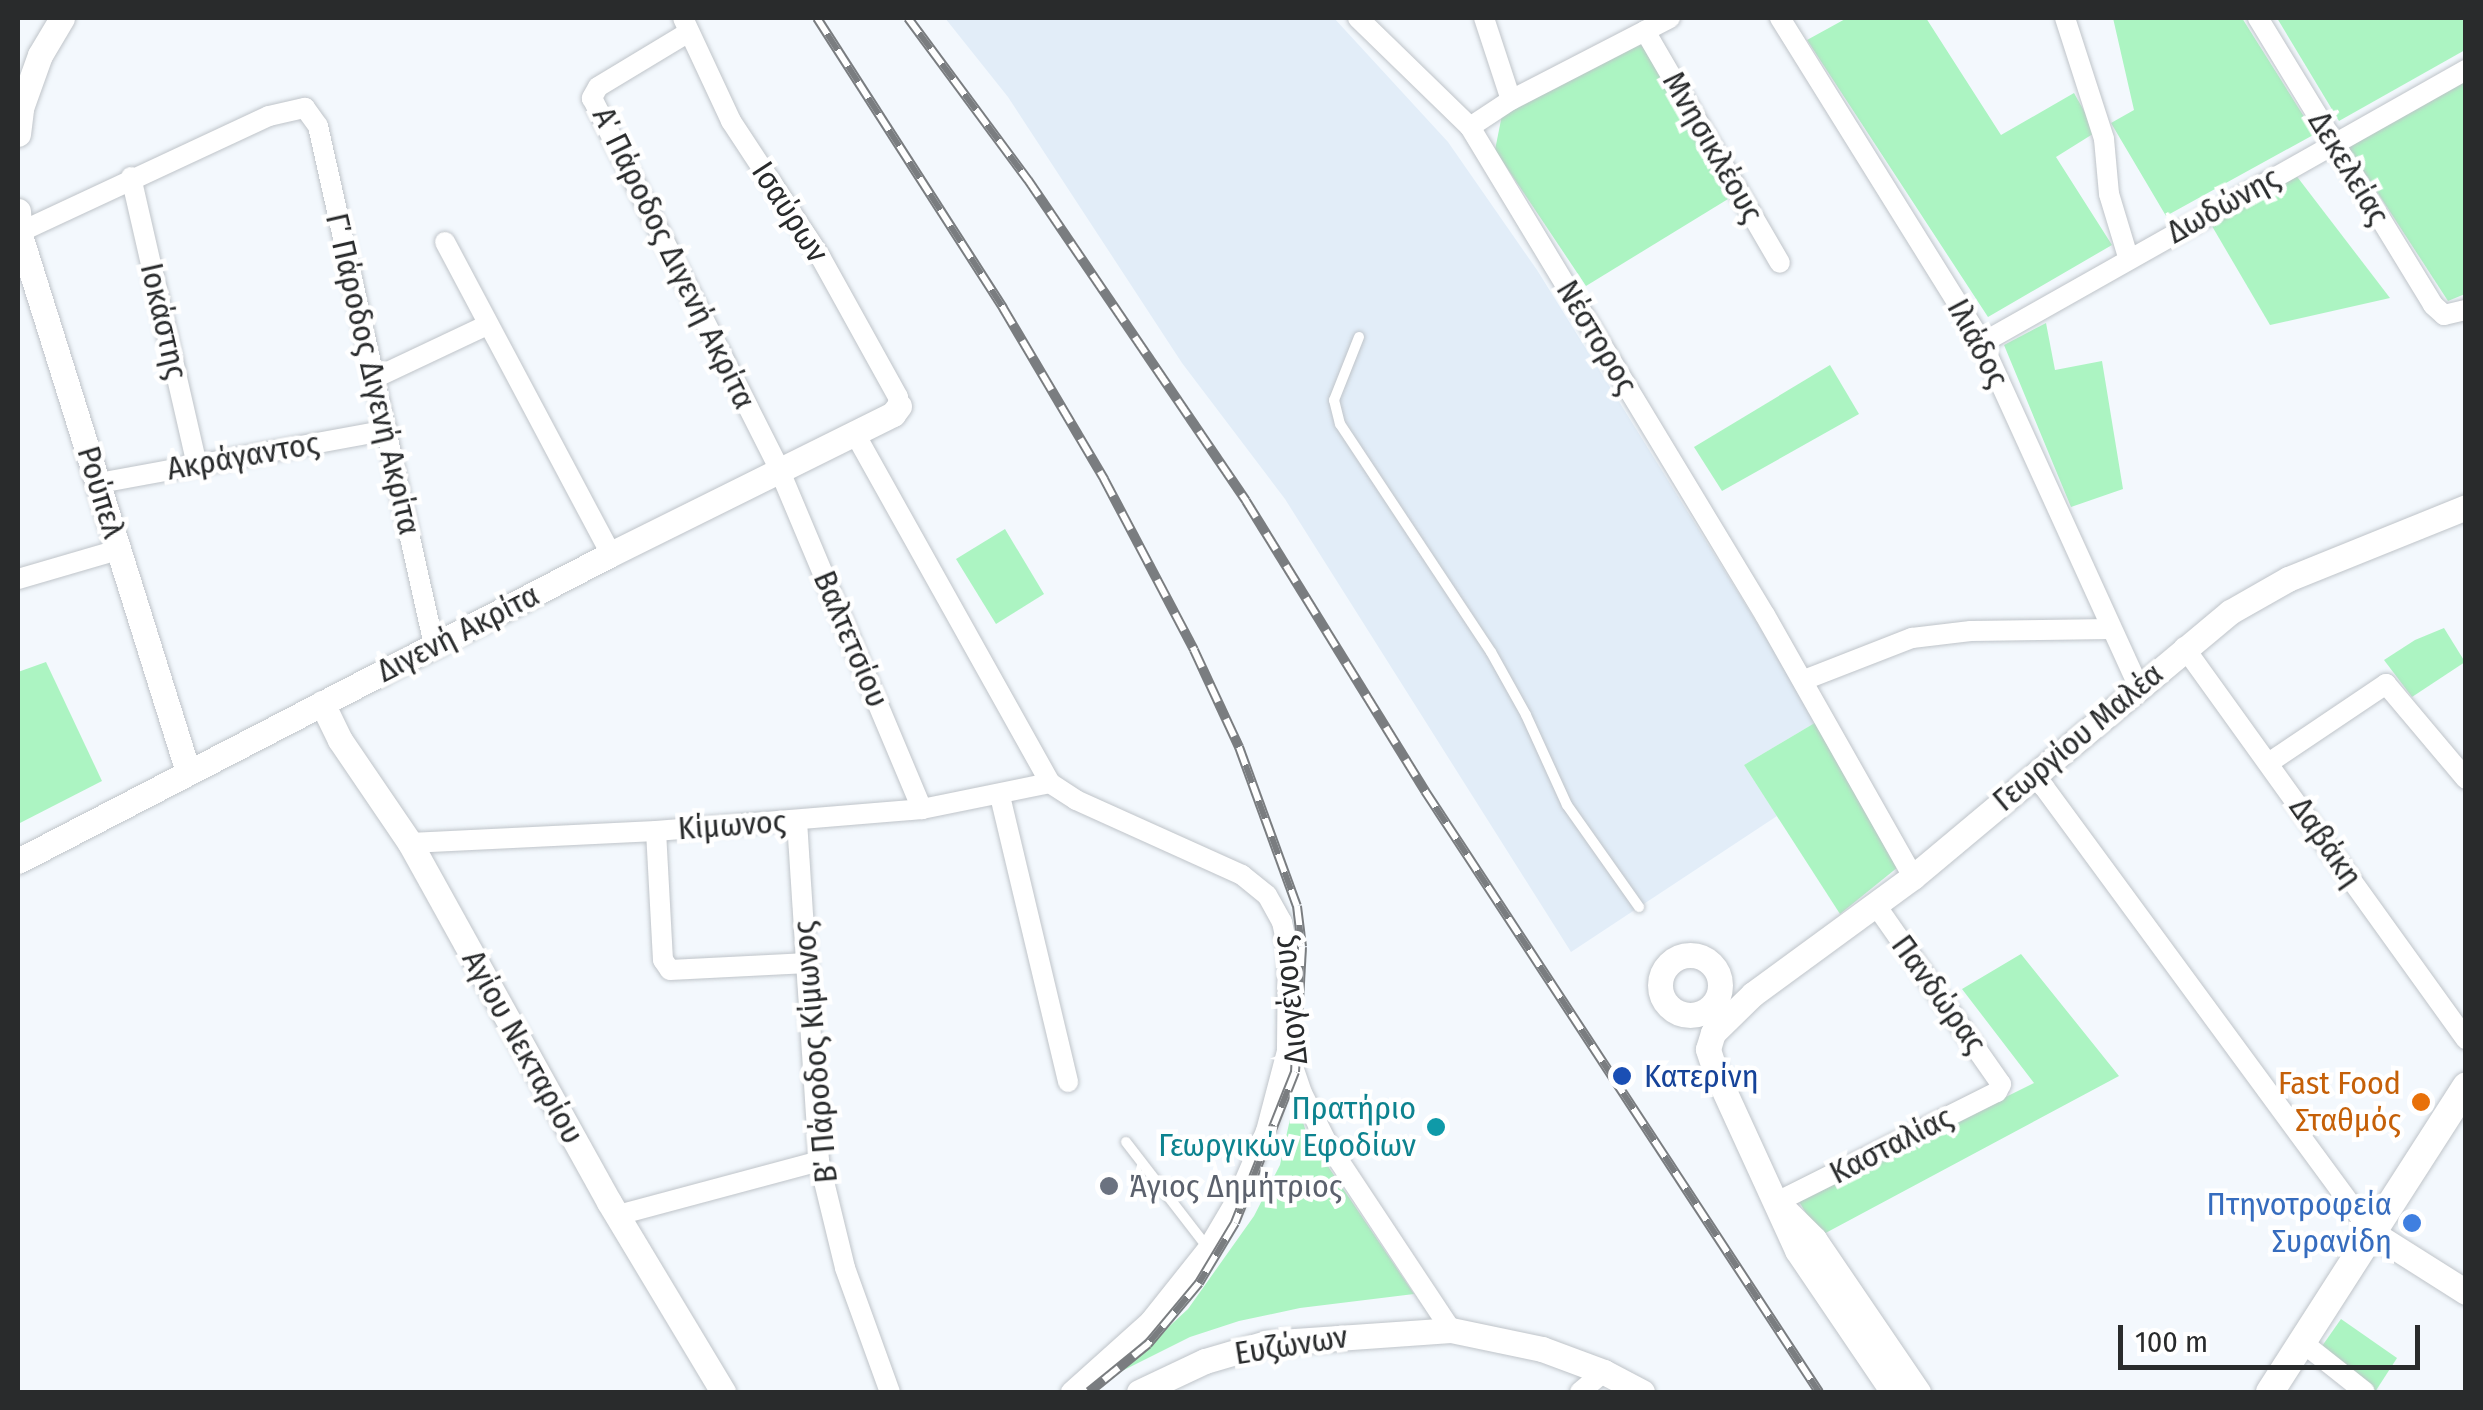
<!DOCTYPE html>
<meta charset="utf-8">
<style>
body{margin:0}
#map{position:relative;width:2483px;height:1410px;overflow:hidden;background:#f3f8fd;font-family:"Fira Sans Condensed",sans-serif}
div>[style]{position:absolute}
[style*='--x']{left:calc(var(--x)*1px);top:calc(var(--y)*1px);width:calc(var(--w)*1px);rotate:calc(var(--a)*1deg)}
.built>*{inset:0;background:#e2edf8}
.green>*{inset:0;background:#acf4c2}
.roads{filter:drop-shadow(0 0 2px #bfc4c9) drop-shadow(0 0 2px #bfc4c9)}
.service>*{height:10px;margin:-5px;padding:0 5px;transform-origin:5px;border-radius:5px;background:#fff}
.minor>*{height:20px;margin:-10px;padding:0 10px;transform-origin:10px;border-radius:10px;background:#fff}
.tertiary>*{height:25px;margin:-12.5px;padding:0 12.5px;transform-origin:12.5px;border-radius:12.5px;background:#fff}
.tertiary>.ring{margin:-12.5px;padding:0;box-sizing:content-box;background:none;border:25px solid #fff;border-radius:50%}
.secondary>*{height:28px;margin:-14px;padding:0 14px;transform-origin:14px;border-radius:14px;background:#fff}
.rail>*{height:10px;margin-top:-5px;transform-origin:0;background:repeating-linear-gradient(90deg,#fff 0 19px,#7a7d80 0 38px);box-sizing:border-box;border-block:2px solid #7a7d80}
.dots>*{width:28px;height:28px;translate:-50% -50%;box-sizing:border-box;border:5px solid #fff;border-radius:50%}
span{translate:-50% -50%;white-space:nowrap;text-align:center;line-height:1.15;-webkit-text-stroke:9px #fff;paint-order:stroke}
.street-label{font-size:32px;color:#292b2c}
.transit-label{font-size:32px;color:#164399}
.left{translate:0 -50%;text-align:left}
.food-label{font-size:32px;color:#c56008}
.right{translate:-100% -50%;text-align:right}
.culture-label{font-size:32px;color:#0d838f}
.worship-label{font-size:32px;color:#5b616d}
.shop-label{font-size:32px;color:#366cbe}
.frame{position:absolute;inset:0;border:20px solid #292b2c;pointer-events:none}
.scale{position:absolute;left:2118px;top:1325px;width:302px;height:45px;box-sizing:border-box;border:5px solid #292b2c;border-top:0;padding-left:12px;font-size:30px;line-height:35px;white-space:nowrap;color:#292b2c;-webkit-text-stroke:8px #fff;paint-order:stroke}
</style>
<div id="map">
<div class="built">
<div style="clip-path:polygon(945px 18px,1334px 18px,1448px 142px,1537px 270px,1818px 721px,1744px 765px,1777px 816px,1571px 952px,1285px 499px,1182px 363px,1008px 97px)"></div>
</div>
<div class="green">
<div style="clip-path:polygon(1847px 18px,1926px 18px,2001px 135px,2074px 93px,2096px 132px,2056px 157px,2112px 245px,1988px 317px,1807px 40px)"></div>
<div style="clip-path:polygon(2113px 18px,2242px 18px,2315px 134px,2166px 216px,2111px 123px,2134px 110px)"></div>
<div style="clip-path:polygon(2277px 18px,2465px 18px,2465px 50px,2339px 121px)"></div>
<div style="clip-path:polygon(1644px 36px,1733px 196px,1586px 286px,1495px 150px,1502px 115px)"></div>
<div style="clip-path:polygon(2465px 80px,2465px 294px,2448px 301px,2346px 144px)"></div>
<div style="clip-path:polygon(2295px 174px,2390px 298px,2270px 325px,2209px 221px)"></div>
<div style="clip-path:polygon(2046px 323px,2055px 370px,2102px 361px,2123px 489px,2071px 507px,2004px 345px)"></div>
<div style="clip-path:polygon(1830px 365px,1859px 414px,1722px 491px,1694px 447px)"></div>
<div style="clip-path:polygon(1005px 529px,1044px 594px,996px 624px,956px 559px)"></div>
<div style="clip-path:polygon(2444px 628px,2465px 662px,2412px 697px,2384px 660px,2415px 640px)"></div>
<div style="clip-path:polygon(46px 662px,102px 781px,18px 824px,18px 672px)"></div>
<div style="clip-path:polygon(1818px 721px,1898px 867px,1840px 914px,1744px 765px)"></div>
<div style="clip-path:polygon(2021px 954px,2119px 1076px,1820px 1236px,1798px 1200px,2034px 1083px,1962px 989px)"></div>
<div style="clip-path:polygon(1295px 1096px,1307px 1135px,1414px 1294px,1300px 1308px,1239px 1321px,1190px 1337px,1120px 1372px,1188px 1309px,1254px 1216px,1280px 1165px)"></div>
<div style="clip-path:polygon(2341px 1319px,2397px 1358px,2375px 1392px,2320px 1349px)"></div>
</div>
<div class="roads">
<div class="service">
<div style="--x:1359;--y:337;--w:68;--a:111.6"></div>
<div style="--x:1334;--y:400;--w:25;--a:76"></div>
<div style="--x:1340;--y:424;--w:273;--a:56.5"></div>
<div style="--x:1491;--y:652;--w:72;--a:60.9"></div>
<div style="--x:1526;--y:715;--w:99;--a:65.5"></div>
<div style="--x:1567;--y:805;--w:125;--a:54.8"></div>
<div style="--x:1126;--y:1142;--w:134;--a:52.3"></div>
</div>
<div class="minor">
<div style="--x:683;--y:18;--w:114;--a:65"></div>
<div style="--x:731;--y:121;--w:164;--a:56.7"></div>
<div style="--x:821;--y:258;--w:159;--a:61"></div>
<div style="--x:898;--y:397;--w:9;--a:84"></div>
<div style="--x:1358;--y:18;--w:156;--a:44.2"></div>
<div style="--x:1470;--y:127;--w:570;--a:58.85"></div>
<div style="--x:1765;--y:615;--w:301;--a:60.5"></div>
<div style="--x:1484;--y:18;--w:86;--a:71.8"></div>
<div style="--x:1780;--y:18;--w:383;--a:58.1"></div>
<div style="--x:1982;--y:343;--w:378;--a:65.5"></div>
<div style="--x:2065;--y:18;--w:127;--a:72.1"></div>
<div style="--x:2104;--y:139;--w:55;--a:84.8"></div>
<div style="--x:2109;--y:194;--w:66;--a:73.2"></div>
<div style="--x:2258;--y:18;--w:336;--a:58.6"></div>
<div style="--x:2433;--y:305;--w:15;--a:42"></div>
<div style="--x:2444;--y:315;--w:23;--a:-13"></div>
<div style="--x:1645;--y:31;--w:268;--a:59.8"></div>
<div style="--x:689;--y:32;--w:106;--a:148.9"></div>
<div style="--x:598;--y:87;--w:13;--a:119"></div>
<div style="--x:592;--y:98;--w:415;--a:63.2"></div>
<div style="--x:779;--y:469;--w:369;--a:67.2"></div>
<div style="--x:1470;--y:127;--w:49;--a:-33.4"></div>
<div style="--x:1511;--y:100;--w:179;--a:-27.3"></div>
<div style="--x:131;--y:177;--w:295;--a:77.1"></div>
<div style="--x:18;--y:233;--w:277;--a:-25"></div>
<div style="--x:269;--y:116;--w:37;--a:-13"></div>
<div style="--x:305;--y:108;--w:22;--a:54"></div>
<div style="--x:318;--y:126;--w:532;--a:77.4"></div>
<div style="--x:445;--y:242;--w:353;--a:62"></div>
<div style="--x:1982;--y:343;--w:556;--a:-29.43"></div>
<div style="--x:375;--y:378;--w:124;--a:-25.3"></div>
<div style="--x:854;--y:432;--w:402;--a:60.8"></div>
<div style="--x:1050;--y:783;--w:31;--a:33"></div>
<div style="--x:1076;--y:800;--w:182;--a:24.3"></div>
<div style="--x:1242;--y:875;--w:32;--a:39"></div>
<div style="--x:1267;--y:895;--w:31;--a:61"></div>
<div style="--x:1282;--y:922;--w:30;--a:78"></div>
<div style="--x:1288;--y:951;--w:98;--a:90.6"></div>
<div style="--x:1287;--y:1049;--w:46;--a:71.2"></div>
<div style="--x:1302;--y:1093;--w:54;--a:63.4"></div>
<div style="--x:1326;--y:1141;--w:227;--a:56.5"></div>
<div style="--x:99;--y:483;--w:293;--a:-10.4"></div>
<div style="--x:18;--y:579;--w:104;--a:-16.2"></div>
<div style="--x:2184;--y:647;--w:483;--a:54.3"></div>
<div style="--x:1804;--y:680;--w:116;--a:-21.3"></div>
<div style="--x:1912;--y:638;--w:59;--a:-6.8"></div>
<div style="--x:1971;--y:631;--w:140;--a:-0.8"></div>
<div style="--x:2270;--y:762;--w:140;--a:-33.9"></div>
<div style="--x:2386;--y:684;--w:124;--a:49.9"></div>
<div style="--x:2032;--y:776;--w:16;--a:43"></div>
<div style="--x:2044;--y:787;--w:552;--a:53.69"></div>
<div style="--x:1000;--y:796;--w:294;--a:76.6"></div>
<div style="--x:797;--y:821;--w:341;--a:86.3"></div>
<div style="--x:819;--y:1161;--w:110;--a:76.3"></div>
<div style="--x:845;--y:1268;--w:132;--a:70.1"></div>
<div style="--x:656;--y:831;--w:129;--a:86.9"></div>
<div style="--x:663;--y:960;--w:12;--a:55"></div>
<div style="--x:670;--y:970;--w:138;--a:-2.9"></div>
<div style="--x:410;--y:843;--w:246;--a:-2.8"></div>
<div style="--x:656;--y:831;--w:267;--a:-4.7"></div>
<div style="--x:922;--y:809;--w:131;--a:-11.5"></div>
<div style="--x:1777;--y:1202;--w:246;--a:-26.6"></div>
<div style="--x:1997;--y:1092;--w:9;--a:-63"></div>
<div style="--x:2001;--y:1084;--w:220;--a:-125"></div>
<div style="--x:618;--y:1215;--w:208;--a:-15"></div>
<div style="--x:2302;--y:1342;--w:80;--a:38.4"></div>
<div style="--x:1071;--y:1392;--w:106;--a:-41.9"></div>
<div style="--x:1150;--y:1321;--w:93;--a:-51.5"></div>
<div style="--x:1208;--y:1248;--w:57;--a:-59.4"></div>
<div style="--x:1237;--y:1199;--w:74;--a:-66.9"></div>
<div style="--x:1266;--y:1131;--w:83;--a:-75.3"></div>
<div style="--x:1580;--y:1392;--w:31;--a:-40"></div>
</div>
<div class="tertiary">
<div style="--x:18;--y:134;--w:26;--a:-83"></div>
<div style="--x:21;--y:108;--w:56;--a:-70.3"></div>
<div style="--x:40;--y:55;--w:43;--a:-59.3"></div>
<div style="--x:18;--y:211;--w:21;--a:87"></div>
<div style="--x:19;--y:232;--w:566;--a:72.62"></div>
<div style="--x:322;--y:703;--w:41;--a:64.1"></div>
<div style="--x:340;--y:740;--w:125;--a:55.8"></div>
<div style="--x:410;--y:843;--w:410;--a:61"></div>
<div style="--x:609;--y:1202;--w:222;--a:59"></div>
<div style="--x:18;--y:861;--w:668;--a:-27.37"></div>
<div style="--x:611;--y:554;--w:315;--a:-26.4"></div>
<div style="--x:893;--y:414;--w:10;--a:-53"></div>
<div class="ring" style="left:1660px;top:955px;width:35px;height:35px"></div>
<div style="--x:1788;--y:1213;--w:37;--a:45"></div>
<div style="--x:1814;--y:1239;--w:185;--a:55.8"></div>
<div style="--x:2371;--y:1232;--w:112;--a:32.3"></div>
<div style="--x:1139;--y:1392;--w:73;--a:-25.2"></div>
<div style="--x:1205;--y:1361;--w:64;--a:-16.4"></div>
<div style="--x:1266;--y:1343;--w:185;--a:-4"></div>
<div style="--x:1451;--y:1330;--w:93;--a:11.8"></div>
<div style="--x:1542;--y:1349;--w:66;--a:20.4"></div>
<div style="--x:1604;--y:1372;--w:43;--a:27.8"></div>
<div style="--x:1893;--y:1392;--w:171;--a:-124.1"></div>
<div style="--x:1797;--y:1250;--w:197;--a:-114.6"></div>
<div style="--x:1715;--y:1071;--w:23;--a:-108"></div>
<div style="--x:1708;--y:1049;--w:17;--a:-73"></div>
<div style="--x:1713;--y:1033;--w:56;--a:-44.3"></div>
<div style="--x:1753;--y:994;--w:198;--a:-36.2"></div>
<div style="--x:1913;--y:877;--w:413;--a:-39.9"></div>
<div style="--x:2230;--y:612;--w:67;--a:-29.6"></div>
<div style="--x:2288;--y:579;--w:192;--a:-22"></div>
</div>
<div class="secondary">
<div style="--x:2270;--y:1392;--w:363;--a:-57.3"></div>
</div>
</div>
<div class="rail">
<div style="--x:817;--y:18;--w:345;--a:57.3"></div>
<div style="--x:1003;--y:308;--w:199;--a:59.4"></div>
<div style="--x:1104;--y:479;--w:193;--a:62.2"></div>
<div style="--x:1194;--y:650;--w:107;--a:65.1"></div>
<div style="--x:1239;--y:747;--w:169;--a:70"></div>
<div style="--x:1297;--y:906;--w:41;--a:83"></div>
<div style="--x:1302;--y:947;--w:125;--a:93.2"></div>
<div style="--x:1295;--y:1072;--w:162;--a:111.7"></div>
<div style="--x:1235;--y:1223;--w:70;--a:121"></div>
<div style="--x:1199;--y:1283;--w:80;--a:129.9"></div>
<div style="--x:1148;--y:1344;--w:76;--a:140.9"></div>
<div style="--x:908;--y:18;--w:202;--a:53.5"></div>
<div style="--x:1028;--y:180;--w:388;--a:55.8"></div>
<div style="--x:1246;--y:501;--w:341;--a:58.3"></div>
<div style="--x:1425;--y:791;--w:719;--a:56.75"></div>
</div>
<div class="dots">
<div style="left:1622px;top:1076px;background:#1a4fb4"></div>
<div style="left:2421px;top:1102px;background:#e8710a"></div>
<div style="left:1436px;top:1127px;background:#0f9aa8"></div>
<div style="left:1109px;top:1186px;background:#6b7280"></div>
<div style="left:2412px;top:1223px;background:#3f7fe0"></div>
</div>
<div class="street-label">
<span style="left:1713px;top:147px;rotate:60deg">Μνησικλέους</span>
<span style="left:2349px;top:168px;rotate:59deg">Δεκελείας</span>
<span style="left:2223px;top:205px;rotate:-29deg">Δωδώνης</span>
<span style="left:790px;top:212px;rotate:57deg">Ισαύρων</span>
<span style="left:674px;top:258px;rotate:64deg">Α΄ Πάροδος Διγενή Ακρίτα</span>
<span style="left:164px;top:321px;rotate:77deg">Ιοκάστης</span>
<span style="left:1597px;top:337px;rotate:59deg">Νέστορος</span>
<span style="left:1978px;top:343px;rotate:62deg">Ιλιάδος</span>
<span style="left:373px;top:374px;rotate:77deg">Γ΄ Πάροδος Διγενή Ακρίτα</span>
<span style="left:243px;top:456px;rotate:-10deg">Ακράγαντος</span>
<span style="left:101px;top:492px;rotate:73deg">Ρούπελ</span>
<span style="left:458px;top:633px;rotate:-27deg">Διγενή Ακρίτα</span>
<span style="left:851px;top:639px;rotate:67deg">Βαλτετσίου</span>
<span style="left:2078px;top:737px;rotate:-40deg">Γεωργίου Μαλέα</span>
<span style="left:732px;top:825px;rotate:-4deg">Κίμωνος</span>
<span style="left:2326px;top:842px;rotate:55deg">Δαβάκη</span>
<span style="left:1939px;top:994px;rotate:54deg">Πανδώρας</span>
<span style="left:1290px;top:1000px;rotate:-96deg">Διογένους</span>
<span style="left:523px;top:1047px;rotate:61deg">Αγίου Νεκταρίου</span>
<span style="left:815px;top:1052px;rotate:-95deg">Β΄ Πάροδος Κίμωνος</span>
<span style="left:1891px;top:1145px;rotate:-27deg">Κασταλίας</span>
<span style="left:1291px;top:1345px;rotate:-9deg">Ευζώνων</span>
</div>
<div class="transit-label">
<span class="left" style="left:1644px;top:1076px">Κατερίνη</span>
</div>
<div class="food-label">
<span class="right" style="left:2401px;top:1102px">Fast Food<br>Σταθμός</span>
</div>
<div class="culture-label">
<span class="right" style="left:1416px;top:1127px">Πρατήριο<br>Γεωργικών Εφοδίων</span>
</div>
<div class="worship-label">
<span class="left" style="left:1129px;top:1186px">Άγιος Δημήτριος</span>
</div>
<div class="shop-label">
<span class="right" style="left:2392px;top:1223px">Πτηνοτροφεία<br>Συρανίδη</span>
</div>
<div class="frame"></div>
<div class="scale">100 m</div>
</div>
